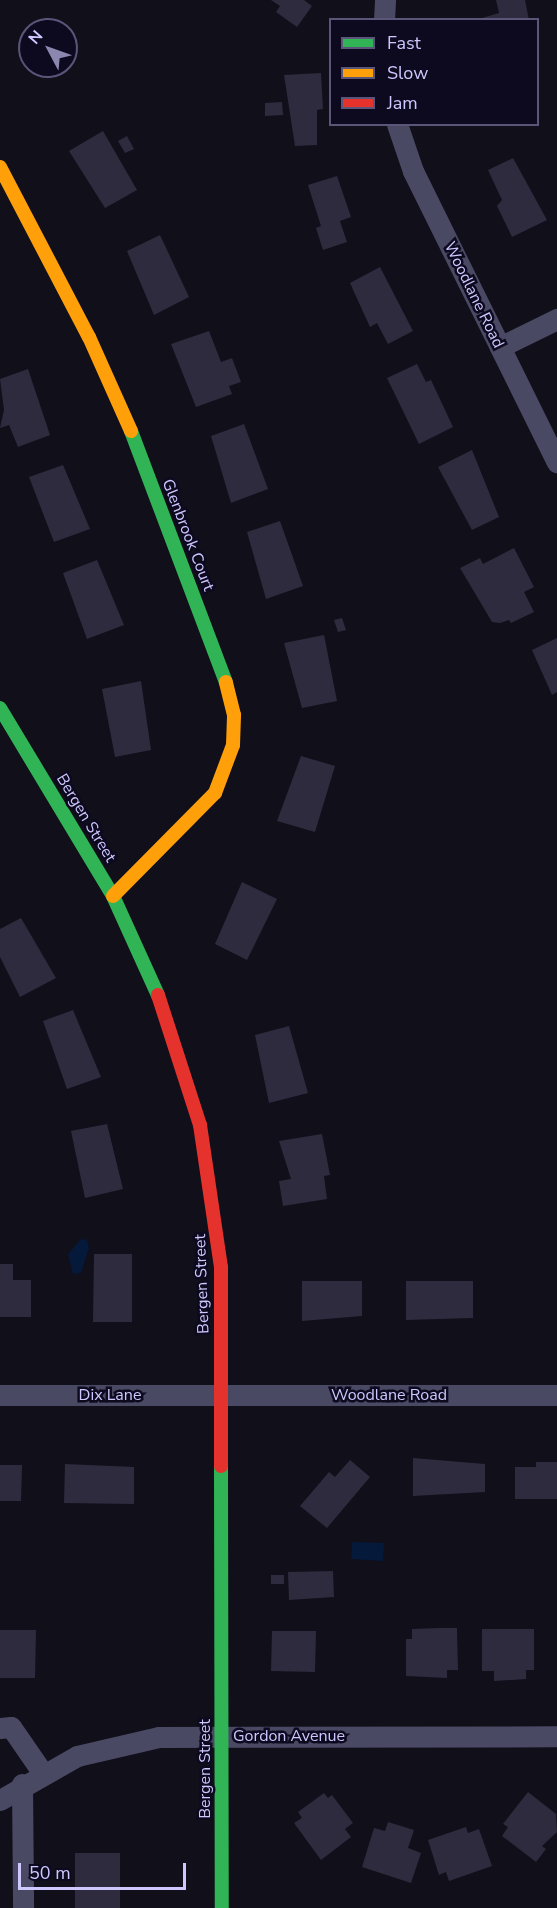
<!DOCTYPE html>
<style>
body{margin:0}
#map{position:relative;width:557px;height:1908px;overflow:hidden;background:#100f1a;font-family:"Nunito Sans",sans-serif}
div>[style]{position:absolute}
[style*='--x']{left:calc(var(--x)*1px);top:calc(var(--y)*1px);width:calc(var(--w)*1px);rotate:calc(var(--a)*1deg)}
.water>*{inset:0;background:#05193b}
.building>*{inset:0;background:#2e2b3e}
.street>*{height:21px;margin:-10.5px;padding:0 10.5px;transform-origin:10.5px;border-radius:10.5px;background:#4a4964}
.fast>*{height:14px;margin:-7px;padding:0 7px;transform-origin:7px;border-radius:7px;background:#30b455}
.slow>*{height:14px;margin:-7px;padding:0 7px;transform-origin:7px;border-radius:7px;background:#ff9f0a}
.jam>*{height:14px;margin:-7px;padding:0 7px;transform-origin:7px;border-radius:7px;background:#e5322d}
span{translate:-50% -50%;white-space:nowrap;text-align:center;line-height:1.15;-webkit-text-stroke:5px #0d0a1f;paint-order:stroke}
.street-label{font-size:16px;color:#cec8ff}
.legend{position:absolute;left:329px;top:18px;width:210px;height:108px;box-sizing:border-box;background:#0d0a1f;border:2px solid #5a5679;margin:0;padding:8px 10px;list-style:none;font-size:18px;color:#cec8ff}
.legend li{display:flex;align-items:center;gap:12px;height:30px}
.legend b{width:30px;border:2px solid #5a5679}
.north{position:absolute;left:18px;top:18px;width:60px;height:60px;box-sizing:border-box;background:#0d0a1f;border:2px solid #5a5679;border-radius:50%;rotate:311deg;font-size:16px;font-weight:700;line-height:24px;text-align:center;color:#cec8ff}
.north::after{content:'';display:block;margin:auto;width:21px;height:27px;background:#8c87af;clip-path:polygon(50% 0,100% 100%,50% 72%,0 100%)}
.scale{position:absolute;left:18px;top:1863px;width:168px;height:27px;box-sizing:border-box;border:3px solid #cec8ff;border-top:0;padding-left:8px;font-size:18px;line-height:21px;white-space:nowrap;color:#cec8ff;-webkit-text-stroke:4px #0d0a1f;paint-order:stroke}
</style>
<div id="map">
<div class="water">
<div style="clip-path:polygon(81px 1239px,87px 1240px,89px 1248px,81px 1273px,73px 1274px,68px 1254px)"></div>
<div style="clip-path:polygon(352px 1542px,384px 1543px,383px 1561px,351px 1559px)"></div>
</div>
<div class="building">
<div style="clip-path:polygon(271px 0,304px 0,312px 6px,297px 27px,276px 12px,280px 6px)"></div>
<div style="clip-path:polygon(496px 0,525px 0,529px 20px,475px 20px,499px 13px)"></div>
<div style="clip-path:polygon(321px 73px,323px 109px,317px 110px,317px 145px,295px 146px,284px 75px)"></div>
<div style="clip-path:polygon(282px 102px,283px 115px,265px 116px,265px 103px)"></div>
<div style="clip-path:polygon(103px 131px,137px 190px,105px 208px,69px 151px)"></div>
<div style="clip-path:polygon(127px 136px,134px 149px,125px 153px,118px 141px)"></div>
<div style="clip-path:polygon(513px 158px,547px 220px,512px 237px,497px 206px,502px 200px,488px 170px)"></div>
<div style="clip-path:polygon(337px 176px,351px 217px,340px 221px,347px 242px,323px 250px,316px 228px,321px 226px,308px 185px)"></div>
<div style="clip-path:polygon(160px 235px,189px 297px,154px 315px,127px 251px)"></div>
<div style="clip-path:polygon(380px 267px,413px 331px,388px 344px,377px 323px,370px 327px,350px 283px)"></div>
<div style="clip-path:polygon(209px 331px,221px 362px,232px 358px,241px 382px,229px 386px,232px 394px,196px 407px,171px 344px)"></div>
<div style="clip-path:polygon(417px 364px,426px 382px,431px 380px,453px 427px,419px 444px,387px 378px)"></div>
<div style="clip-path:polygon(28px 369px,50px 435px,18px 447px,9px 425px,0 428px,4px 410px,0 379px)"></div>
<div style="clip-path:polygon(244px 424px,268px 489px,231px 503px,211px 436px)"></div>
<div style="clip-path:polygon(472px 450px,499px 517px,472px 530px,438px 467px)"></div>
<div style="clip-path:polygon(63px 465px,90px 529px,54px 542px,29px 477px)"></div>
<div style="clip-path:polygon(280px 521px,303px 586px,266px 599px,247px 532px)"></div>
<div style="clip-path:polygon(514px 548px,534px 587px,524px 592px,534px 612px,511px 623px,509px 620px,500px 623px,492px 622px,460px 568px,480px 558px,483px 564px)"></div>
<div style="clip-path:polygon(97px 560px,124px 625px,87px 639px,63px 573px)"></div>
<div style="clip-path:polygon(342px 618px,346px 630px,338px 632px,334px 620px)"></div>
<div style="clip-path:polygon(324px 635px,337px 701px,302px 708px,284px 643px)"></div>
<div style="clip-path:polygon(557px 638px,557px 692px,552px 695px,532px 650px)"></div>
<div style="clip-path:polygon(141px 681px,151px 750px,115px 757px,102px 689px)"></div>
<div style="clip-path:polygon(301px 756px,335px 766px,315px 832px,277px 821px)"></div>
<div style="clip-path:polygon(242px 882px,277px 899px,247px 960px,215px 944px)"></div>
<div style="clip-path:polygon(21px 918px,56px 978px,20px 997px,0 957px,0 929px)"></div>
<div style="clip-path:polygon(73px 1010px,101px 1077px,67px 1089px,43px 1021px)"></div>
<div style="clip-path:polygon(289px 1026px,308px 1093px,269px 1103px,255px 1035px)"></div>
<div style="clip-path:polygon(107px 1124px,123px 1189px,85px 1198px,71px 1131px)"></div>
<div style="clip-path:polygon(322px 1134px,330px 1175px,324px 1176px,327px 1199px,283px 1206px,279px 1181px,291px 1179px,279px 1141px)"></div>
<div style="clip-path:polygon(94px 1254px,132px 1254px,132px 1322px,93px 1322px)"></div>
<div style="clip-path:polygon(0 1264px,13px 1264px,13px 1280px,31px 1280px,31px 1317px,0 1317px)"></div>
<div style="clip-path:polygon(302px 1281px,362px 1281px,362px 1316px,302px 1321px)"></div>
<div style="clip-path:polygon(406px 1281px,473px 1281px,473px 1318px,406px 1320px)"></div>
<div style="clip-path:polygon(413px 1458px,485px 1464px,485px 1492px,413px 1496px)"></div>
<div style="clip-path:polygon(350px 1460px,370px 1477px,327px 1528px,300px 1506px,329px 1472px,335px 1477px)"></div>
<div style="clip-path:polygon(536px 1462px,557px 1462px,557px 1499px,515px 1499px,515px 1467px,536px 1467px)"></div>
<div style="clip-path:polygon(65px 1464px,134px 1467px,134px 1504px,64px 1503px)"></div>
<div style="clip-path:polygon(0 1465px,22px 1465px,21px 1501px,0 1501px)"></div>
<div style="clip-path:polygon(333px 1571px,334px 1597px,289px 1600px,288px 1572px)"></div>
<div style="clip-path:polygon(271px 1575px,284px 1575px,284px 1584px,271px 1584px)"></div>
<div style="clip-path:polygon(440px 1628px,457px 1628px,458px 1670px,447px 1670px,447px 1678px,406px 1676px,406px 1639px,412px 1639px,412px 1629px)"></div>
<div style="clip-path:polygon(482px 1629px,534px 1629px,534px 1670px,526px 1670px,526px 1679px,494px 1681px,494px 1671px,482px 1671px)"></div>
<div style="clip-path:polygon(0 1630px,36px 1630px,35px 1678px,0 1678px)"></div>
<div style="clip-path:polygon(272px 1631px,316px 1631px,315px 1672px,271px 1671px)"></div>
<div style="clip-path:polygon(528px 1792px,556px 1814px,557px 1832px,542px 1846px,546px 1849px,536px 1862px,502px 1836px,508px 1827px,503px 1824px)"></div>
<div style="clip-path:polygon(324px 1793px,328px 1798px,332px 1795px,353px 1823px,345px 1829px,351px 1837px,321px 1860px,294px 1823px,302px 1818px,298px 1812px)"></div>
<div style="clip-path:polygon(388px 1822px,414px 1830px,408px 1848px,421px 1853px,411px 1883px,362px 1867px,374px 1828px,385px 1831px)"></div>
<div style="clip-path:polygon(466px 1827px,468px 1833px,479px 1829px,492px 1866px,449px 1881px,446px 1872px,439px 1875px,428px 1840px)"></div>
<div style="clip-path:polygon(75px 1853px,120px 1853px,120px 1908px,75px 1908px)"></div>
</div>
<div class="street">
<div style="--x:384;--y:20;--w:20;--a:-87"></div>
<div style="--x:397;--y:124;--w:50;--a:71.2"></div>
<div style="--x:413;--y:171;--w:325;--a:63.7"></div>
<div style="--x:500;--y:347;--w:64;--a:-26.2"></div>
<div style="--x:0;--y:1395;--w:557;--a:0"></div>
<div style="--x:0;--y:1728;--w:11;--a:-5"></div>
<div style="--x:11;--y:1727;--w:55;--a:55.4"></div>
<div style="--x:22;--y:1784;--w:124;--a:89.5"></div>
<div style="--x:0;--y:1800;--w:89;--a:-29.7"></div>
<div style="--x:77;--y:1756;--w:84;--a:-13"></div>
<div style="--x:159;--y:1737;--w:398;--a:-0.1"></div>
</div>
<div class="fast">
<div style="--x:131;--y:431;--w:268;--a:69.3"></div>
<div style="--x:0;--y:708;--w:219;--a:59"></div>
<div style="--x:113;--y:896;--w:109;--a:65.6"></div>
<div style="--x:221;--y:1466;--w:442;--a:89.9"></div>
</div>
<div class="slow">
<div style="--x:0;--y:167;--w:192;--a:62.4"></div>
<div style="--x:89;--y:337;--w:103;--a:65.9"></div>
<div style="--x:113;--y:896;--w:145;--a:-45.3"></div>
<div style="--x:215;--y:793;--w:51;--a:-69.4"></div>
<div style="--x:233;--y:745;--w:30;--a:-88"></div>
<div style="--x:234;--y:715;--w:34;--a:-104"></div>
</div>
<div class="jam">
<div style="--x:158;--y:995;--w:137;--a:72.1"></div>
<div style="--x:200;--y:1125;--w:144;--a:81.6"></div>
<div style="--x:221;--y:1267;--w:199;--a:90"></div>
</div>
<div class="street-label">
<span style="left:474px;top:295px;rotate:64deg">Woodlane Road</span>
<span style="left:188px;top:535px;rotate:69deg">Glenbrook Court</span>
<span style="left:86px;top:818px;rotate:59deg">Bergen Street</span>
<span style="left:202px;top:1284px;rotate:-92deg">Bergen Street</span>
<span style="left:110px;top:1395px">Dix Lane</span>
<span style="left:389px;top:1395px">Woodlane Road</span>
<span style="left:289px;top:1736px">Gordon Avenue</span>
<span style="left:205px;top:1769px;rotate:-90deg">Bergen Street</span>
</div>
<ul class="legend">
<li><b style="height:8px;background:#30b455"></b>Fast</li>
<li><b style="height:8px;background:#ff9f0a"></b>Slow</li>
<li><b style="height:8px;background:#e5322d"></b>Jam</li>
</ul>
<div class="north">N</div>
<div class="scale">50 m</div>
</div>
